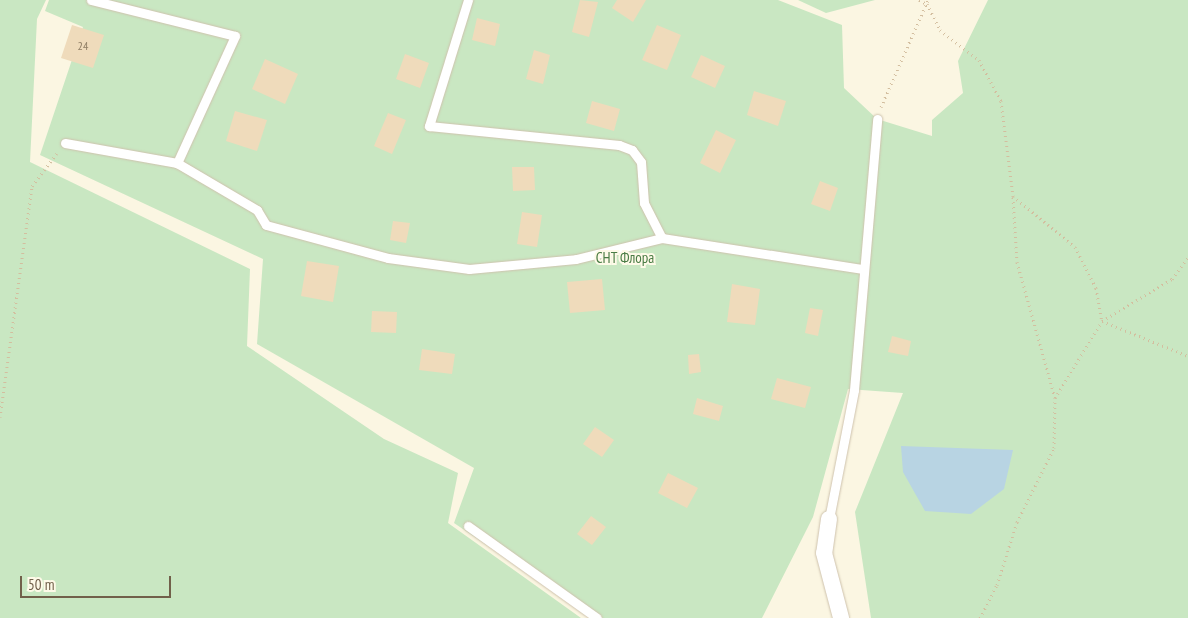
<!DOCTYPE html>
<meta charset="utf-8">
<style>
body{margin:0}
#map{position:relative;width:1188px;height:618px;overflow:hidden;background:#fbf6e2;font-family:"PT Sans Narrow",sans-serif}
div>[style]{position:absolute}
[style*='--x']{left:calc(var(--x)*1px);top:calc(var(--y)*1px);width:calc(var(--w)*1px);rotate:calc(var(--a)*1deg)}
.green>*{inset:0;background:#c9e7c2}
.water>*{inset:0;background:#b8d4e3}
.building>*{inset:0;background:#efdbbb}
.path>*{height:3px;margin-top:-1.5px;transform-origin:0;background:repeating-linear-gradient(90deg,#d3be9f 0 1px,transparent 0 5px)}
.roads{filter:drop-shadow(0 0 1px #cec2ad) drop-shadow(0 0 1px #cec2ad)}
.service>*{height:9px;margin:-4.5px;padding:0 4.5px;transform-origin:4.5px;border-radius:4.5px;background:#fff}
.minor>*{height:16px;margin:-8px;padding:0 8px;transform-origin:8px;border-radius:8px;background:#fff}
span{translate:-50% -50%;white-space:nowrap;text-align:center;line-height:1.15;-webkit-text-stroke:4px #fefae8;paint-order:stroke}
.number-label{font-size:12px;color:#907f66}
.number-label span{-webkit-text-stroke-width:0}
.park-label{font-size:15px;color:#4a7c45}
.scale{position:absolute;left:20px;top:576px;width:151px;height:22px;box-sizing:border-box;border:2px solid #71604a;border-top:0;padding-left:6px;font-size:15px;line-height:18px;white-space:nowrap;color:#71604a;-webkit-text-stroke:4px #fefae8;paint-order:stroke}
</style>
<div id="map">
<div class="green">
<div style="clip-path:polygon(0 0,46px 0,37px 19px,30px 162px,250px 269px,247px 346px,384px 439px,458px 473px,448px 523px,581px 618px,0 618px)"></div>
<div style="clip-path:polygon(49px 0,778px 0,842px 25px,844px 88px,877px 119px,932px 136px,932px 120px,963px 93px,958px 61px,988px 0,1188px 0,1188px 618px,871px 618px,855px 512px,903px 393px,848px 389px,813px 517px,762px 618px,594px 618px,454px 523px,474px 468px,257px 344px,263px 259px,40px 155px,83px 27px,45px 11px)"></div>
<div style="clip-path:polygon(798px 0,875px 0,826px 13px)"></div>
</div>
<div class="water">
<div style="clip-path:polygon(901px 446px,1013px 450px,1004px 489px,971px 514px,925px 511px,903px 472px)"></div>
</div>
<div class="building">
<div style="clip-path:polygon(580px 0,598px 2px,589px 37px,572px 32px)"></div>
<div style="clip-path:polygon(617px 0,646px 0,633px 22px,612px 8px)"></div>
<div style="clip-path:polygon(477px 18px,500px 24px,495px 46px,472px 40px)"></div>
<div style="clip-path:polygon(72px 25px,104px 35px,93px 68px,61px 58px)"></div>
<div style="clip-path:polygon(657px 25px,681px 35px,667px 70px,642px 60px)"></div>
<div style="clip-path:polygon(534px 50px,550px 55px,543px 84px,526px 79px)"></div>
<div style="clip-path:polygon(405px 54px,429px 63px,420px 88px,396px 79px)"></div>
<div style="clip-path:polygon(701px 55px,725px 66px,715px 88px,691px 77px)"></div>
<div style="clip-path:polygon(265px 59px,298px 74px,285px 104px,252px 89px)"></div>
<div style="clip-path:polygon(754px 91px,786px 101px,778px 126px,747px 115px)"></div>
<div style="clip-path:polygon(592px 101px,620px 109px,614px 131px,586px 123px)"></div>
<div style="clip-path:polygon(235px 111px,267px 120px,257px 151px,226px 141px)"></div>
<div style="clip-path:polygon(388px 113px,406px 120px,392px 154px,374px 146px)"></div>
<div style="clip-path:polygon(716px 130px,736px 140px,720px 173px,700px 163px)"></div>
<div style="clip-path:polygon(512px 167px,534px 167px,535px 190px,513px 191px)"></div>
<div style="clip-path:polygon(820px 181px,838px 188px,830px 211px,811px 204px)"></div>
<div style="clip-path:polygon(522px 212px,542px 215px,537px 247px,517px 244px)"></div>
<div style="clip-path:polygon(393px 221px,410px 223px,406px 243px,390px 240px)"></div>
<div style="clip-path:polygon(307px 261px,339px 266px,333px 302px,301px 296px)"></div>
<div style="clip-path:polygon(602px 279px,605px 310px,570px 313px,567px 282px)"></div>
<div style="clip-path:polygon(732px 284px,760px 289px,755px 325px,727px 322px)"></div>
<div style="clip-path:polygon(810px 308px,823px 310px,818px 336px,805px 333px)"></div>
<div style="clip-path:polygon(372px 311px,397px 312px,396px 333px,371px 332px)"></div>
<div style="clip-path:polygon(892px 336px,911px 341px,908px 356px,888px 352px)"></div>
<div style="clip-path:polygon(422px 349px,455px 354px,452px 374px,419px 370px)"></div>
<div style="clip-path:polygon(699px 354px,701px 372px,689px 374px,688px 355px)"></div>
<div style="clip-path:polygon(777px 378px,811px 387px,805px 408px,771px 399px)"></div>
<div style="clip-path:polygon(697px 398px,723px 406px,719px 421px,693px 414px)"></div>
<div style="clip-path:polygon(595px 427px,614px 440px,602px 457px,583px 444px)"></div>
<div style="clip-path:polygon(668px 473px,698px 488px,687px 508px,658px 493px)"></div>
<div style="clip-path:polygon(591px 516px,606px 527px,592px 545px,577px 534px)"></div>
</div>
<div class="path">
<div style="--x:919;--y:0;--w:9;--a:27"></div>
<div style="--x:927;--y:4;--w:29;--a:63"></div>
<div style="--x:940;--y:30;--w:49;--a:37.6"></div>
<div style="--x:979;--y:60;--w:47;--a:61.8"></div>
<div style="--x:1001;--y:101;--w:96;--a:82.8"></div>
<div style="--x:1013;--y:196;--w:80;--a:39.4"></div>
<div style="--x:1075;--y:247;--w:46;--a:62.9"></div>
<div style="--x:1096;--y:288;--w:34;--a:80"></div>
<div style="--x:1102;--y:321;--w:93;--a:22.1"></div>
<div style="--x:881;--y:107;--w:117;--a:-66.3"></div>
<div style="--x:1013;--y:197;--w:65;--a:86.5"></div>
<div style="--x:1017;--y:262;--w:141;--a:74.4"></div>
<div style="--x:0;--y:417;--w:233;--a:-82.1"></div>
<div style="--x:32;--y:186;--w:41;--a:-52.9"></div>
<div style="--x:980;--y:618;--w:37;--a:-63"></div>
<div style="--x:997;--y:585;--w:66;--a:-72.4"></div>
<div style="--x:1017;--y:522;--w:83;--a:-63.4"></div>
<div style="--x:1054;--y:448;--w:50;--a:-88.9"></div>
<div style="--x:1055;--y:398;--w:90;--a:-58.6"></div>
<div style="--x:1102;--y:321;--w:82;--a:-31"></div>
<div style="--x:1172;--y:279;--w:27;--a:-54"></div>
</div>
<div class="roads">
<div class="service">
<div style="--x:91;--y:0;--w:148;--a:14"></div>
<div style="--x:235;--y:36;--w:140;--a:114.5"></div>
<div style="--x:468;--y:0;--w:132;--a:107.2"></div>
<div style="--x:429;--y:126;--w:191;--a:5.7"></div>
<div style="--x:619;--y:145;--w:14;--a:21"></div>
<div style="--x:632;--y:150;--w:15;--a:53"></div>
<div style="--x:641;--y:162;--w:41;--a:85.8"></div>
<div style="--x:644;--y:203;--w:39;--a:63"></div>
<div style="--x:65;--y:143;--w:114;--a:10.1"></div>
<div style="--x:177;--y:163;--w:93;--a:30.4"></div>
<div style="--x:257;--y:210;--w:17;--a:59"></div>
<div style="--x:266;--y:225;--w:126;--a:15.1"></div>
<div style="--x:388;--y:258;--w:82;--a:7.7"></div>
<div style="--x:469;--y:269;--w:107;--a:-5.3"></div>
<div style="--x:576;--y:259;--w:89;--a:-13.7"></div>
<div style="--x:662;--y:238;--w:202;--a:8.8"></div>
<div style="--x:829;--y:519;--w:131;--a:-79"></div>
<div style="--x:854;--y:390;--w:272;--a:-85.1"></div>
<div style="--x:468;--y:526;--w:158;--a:35.5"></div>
</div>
<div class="minor">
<div style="--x:829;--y:519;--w:34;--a:98"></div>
<div style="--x:824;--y:553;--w:67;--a:75.3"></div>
</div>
</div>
<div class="number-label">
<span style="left:83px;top:46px">24</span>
</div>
<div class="park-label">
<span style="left:625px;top:258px">СНТ Флора</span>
</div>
<div class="scale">50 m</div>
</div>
